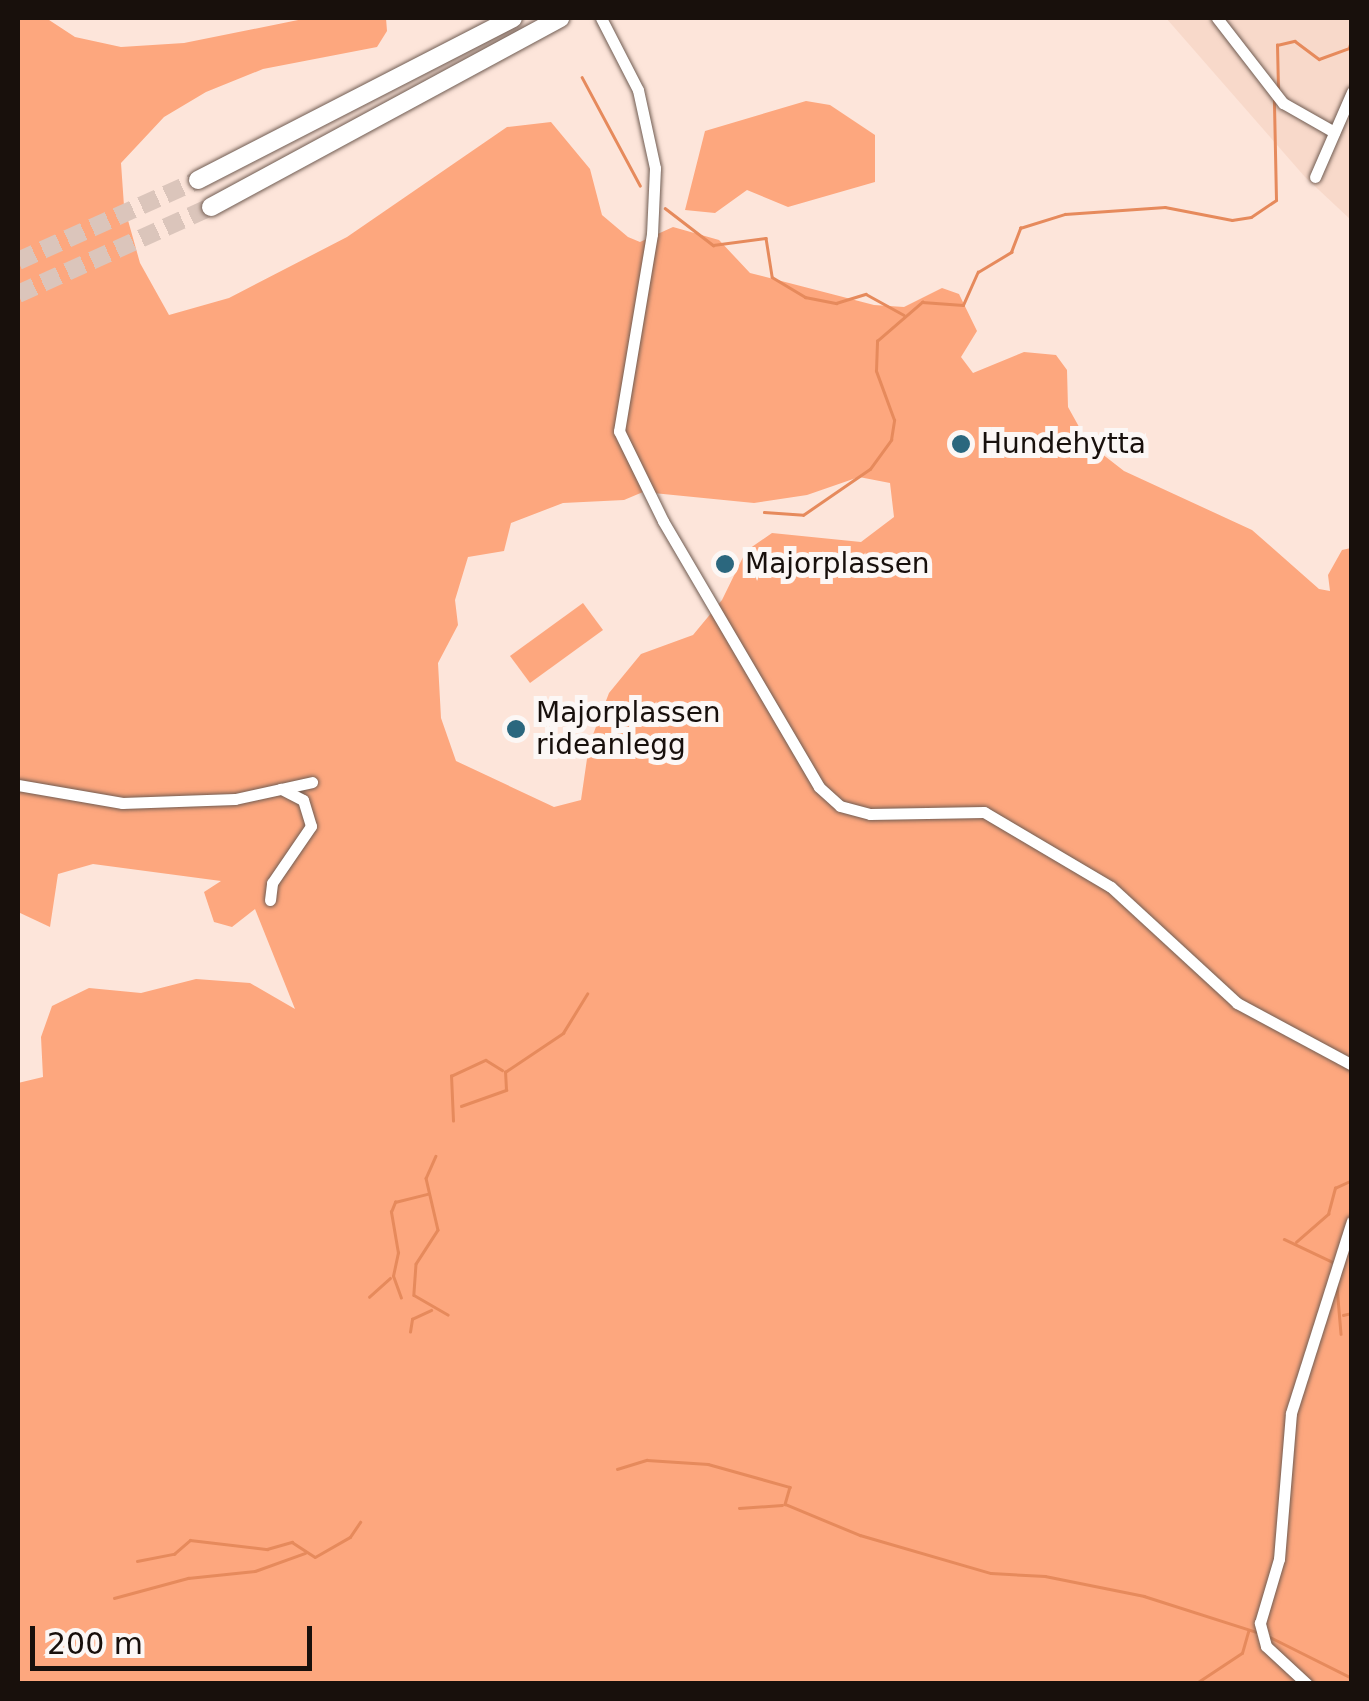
<!DOCTYPE html>
<style>
body{margin:0}
#map{position:relative;width:1369px;height:1701px;overflow:hidden;background:#fde5da;font-family:"DejaVu Sans",sans-serif}
div>[style]{position:absolute}
[style*='--x']{left:calc(var(--x)*1px);top:calc(var(--y)*1px);width:calc(var(--w)*1px);rotate:calc(var(--a)*1deg)}
.built>*{inset:0;background:#f8d9ca}
.green>*{inset:0;background:#fda77e}
.stream>*{height:2.5px;margin:-1.25px;padding:0 1.25px;transform-origin:1.25px;border-radius:1.25px;background:#e68a5c}
.trunk-tunnel>*{height:18px;margin-top:-9px;transform-origin:0;background:repeating-linear-gradient(90deg,#dbc5bb 0 18px,transparent 0 27px)}
.roads{filter:drop-shadow(0 0 2px #705c52) drop-shadow(0 0 2px #705c52)}
.minor>*{height:11px;margin:-5.5px;padding:0 5.5px;transform-origin:5.5px;border-radius:5.5px;background:#fff}
.trunk>*{height:18px;margin:-9px;padding:0 9px;transform-origin:9px;border-radius:9px;background:#fff}
.dots>*{width:28px;height:28px;translate:-50% -50%;box-sizing:border-box;border:5px solid #fcf7f5;border-radius:50%}
span{translate:-50% -50%;white-space:nowrap;text-align:center;line-height:1.15;-webkit-text-stroke:10px #fcf7f5;paint-order:stroke}
.poi-label{font-size:28px;color:#18100c}
.left{translate:0 -50%;text-align:left}
.frame{position:absolute;inset:0;border:20px solid #18100c;pointer-events:none}
.scale{position:absolute;left:30px;top:1626px;width:282px;height:45px;box-sizing:border-box;border:5px solid #18100c;border-top:0;padding-left:12px;font-size:30px;line-height:35px;white-space:nowrap;color:#18100c;-webkit-text-stroke:8px #fcf7f5;paint-order:stroke}
</style>
<div id="map">
<div class="built">
<div style="clip-path:polygon(1166px 18px,1351px 18px,1351px 220px,1305px 177px)"></div>
</div>
<div class="green">
<div style="clip-path:polygon(evenodd,18px 18px,46px 18px,75px 37px,121px 47px,184px 43px,308px 18px,386px 18px,387px 31px,377px 47px,263px 69px,206px 92px,164px 117px,121px 163px,124px 206px,140px 263px,169px 315px,229px 298px,347px 237px,507px 127px,551px 122px,590px 169px,602px 215px,628px 237px,640px 242px,673px 227px,719px 240px,750px 273px,874px 305px,904px 307px,942px 288px,959px 294px,977px 331px,961px 357px,973px 373px,1024px 352px,1056px 355px,1067px 370px,1068px 407px,1088px 443px,1124px 471px,1252px 530px,1319px 589px,1330px 591px,1328px 575px,1342px 550px,1351px 548px,1351px 1683px,18px 1683px,18px 1083px,43px 1077px,41px 1037px,52px 1006px,89px 988px,141px 993px,196px 979px,250px 983px,295px 1009px,255px 909px,232px 927px,214px 922px,204px 892px,221px 881px,93px 864px,58px 874px,50px 927px,18px 912px,18px 18px,859px 477px,890px 483px,894px 517px,861px 542px,772px 533px,746px 551px,722px 600px,693px 635px,641px 654px,609px 693px,589px 745px,581px 800px,554px 807px,456px 761px,441px 718px,438px 663px,458px 625px,455px 600px,468px 557px,504px 551px,511px 523px,563px 503px,624px 500px,643px 492px,754px 503px,807px 495px,859px 477px)"></div>
<div style="clip-path:polygon(806px 101px,830px 105px,875px 135px,875px 182px,788px 207px,747px 190px,715px 213px,685px 210px,705px 131px)"></div>
<div style="clip-path:polygon(583px 603px,603px 630px,530px 683px,510px 656px)"></div>
</div>
<div class="stream">
<div style="--x:582;--y:77;--w:123;--a:61.8"></div>
<div style="--x:1278;--y:89;--w:44;--a:-91.3"></div>
<div style="--x:1277;--y:45;--w:18;--a:-13"></div>
<div style="--x:1295;--y:41;--w:30;--a:37"></div>
<div style="--x:1319;--y:59;--w:32;--a:-20"></div>
<div style="--x:1349;--y:48;--w:11;--a:-75"></div>
<div style="--x:665;--y:208;--w:61;--a:37.6"></div>
<div style="--x:713;--y:245;--w:53;--a:-7.5"></div>
<div style="--x:766;--y:238;--w:39;--a:81"></div>
<div style="--x:772;--y:277;--w:39;--a:31"></div>
<div style="--x:805;--y:297;--w:32;--a:11"></div>
<div style="--x:836;--y:303;--w:31;--a:-17"></div>
<div style="--x:866;--y:294;--w:43;--a:28.9"></div>
<div style="--x:764;--y:512;--w:39;--a:4"></div>
<div style="--x:803;--y:515;--w:81;--a:-34.5"></div>
<div style="--x:870;--y:469;--w:36;--a:-54"></div>
<div style="--x:891;--y:440;--w:20;--a:-81"></div>
<div style="--x:894;--y:420;--w:52;--a:-110.2"></div>
<div style="--x:876;--y:371;--w:30;--a:-88"></div>
<div style="--x:877;--y:341;--w:60;--a:-40.9"></div>
<div style="--x:922;--y:302;--w:41;--a:4.2"></div>
<div style="--x:963;--y:305;--w:36;--a:-66"></div>
<div style="--x:978;--y:272;--w:39;--a:-31"></div>
<div style="--x:1011;--y:252;--w:26;--a:-69"></div>
<div style="--x:1020;--y:228;--w:47;--a:-17.3"></div>
<div style="--x:1065;--y:214;--w:100;--a:-4"></div>
<div style="--x:1165;--y:207;--w:68;--a:11"></div>
<div style="--x:1232;--y:220;--w:19;--a:-9"></div>
<div style="--x:1251;--y:217;--w:30;--a:-34"></div>
<div style="--x:1276;--y:200;--w:99;--a:-91.2"></div>
<div style="--x:461;--y:1106;--w:48;--a:-19.6"></div>
<div style="--x:506;--y:1090;--w:18;--a:-93"></div>
<div style="--x:505;--y:1072;--w:70;--a:-33.9"></div>
<div style="--x:563;--y:1033;--w:46;--a:-58.4"></div>
<div style="--x:453;--y:1121;--w:45;--a:-92.5"></div>
<div style="--x:451;--y:1076;--w:38;--a:-25"></div>
<div style="--x:486;--y:1060;--w:19;--a:32"></div>
<div style="--x:436;--y:1156;--w:24;--a:114"></div>
<div style="--x:426;--y:1178;--w:53;--a:77"></div>
<div style="--x:438;--y:1230;--w:40;--a:122.9"></div>
<div style="--x:416;--y:1264;--w:31;--a:94"></div>
<div style="--x:414;--y:1295;--w:39;--a:30"></div>
<div style="--x:1284;--y:1239;--w:56;--a:25.2"></div>
<div style="--x:1296;--y:1242;--w:43;--a:-41.2"></div>
<div style="--x:1328;--y:1214;--w:27;--a:-75"></div>
<div style="--x:1335;--y:1188;--w:19;--a:-25"></div>
<div style="--x:1337;--y:1286;--w:48;--a:85.2"></div>
<div style="--x:369;--y:1297;--w:28;--a:-42"></div>
<div style="--x:401;--y:1298;--w:23;--a:-110"></div>
<div style="--x:393;--y:1276;--w:24;--a:-78"></div>
<div style="--x:398;--y:1253;--w:42;--a:-99.7"></div>
<div style="--x:391;--y:1212;--w:11;--a:-68"></div>
<div style="--x:395;--y:1202;--w:34;--a:-14"></div>
<div style="--x:1343;--y:1315;--w:9;--a:-13"></div>
<div style="--x:410;--y:1332;--w:13;--a:-81"></div>
<div style="--x:412;--y:1319;--w:21;--a:-25"></div>
<div style="--x:617;--y:1469;--w:31;--a:-17"></div>
<div style="--x:647;--y:1460;--w:61;--a:3.8"></div>
<div style="--x:708;--y:1464;--w:85;--a:15.7"></div>
<div style="--x:790;--y:1487;--w:18;--a:106"></div>
<div style="--x:785;--y:1504;--w:81;--a:22.5"></div>
<div style="--x:860;--y:1535;--w:136;--a:16.2"></div>
<div style="--x:991;--y:1573;--w:54;--a:3.2"></div>
<div style="--x:1045;--y:1576;--w:101;--a:11.4"></div>
<div style="--x:1144;--y:1596;--w:119;--a:17.7"></div>
<div style="--x:739;--y:1508;--w:43;--a:-4"></div>
<div style="--x:137;--y:1561;--w:38;--a:-11"></div>
<div style="--x:174;--y:1554;--w:21;--a:-41"></div>
<div style="--x:190;--y:1540;--w:78;--a:6.7"></div>
<div style="--x:267;--y:1549;--w:26;--a:-16"></div>
<div style="--x:292;--y:1542;--w:27;--a:33"></div>
<div style="--x:315;--y:1557;--w:40;--a:-29.7"></div>
<div style="--x:350;--y:1537;--w:18;--a:-56"></div>
<div style="--x:114;--y:1598;--w:77;--a:-15.1"></div>
<div style="--x:188;--y:1578;--w:67;--a:-6"></div>
<div style="--x:255;--y:1571;--w:53;--a:-19.8"></div>
<div style="--x:1270;--y:1637;--w:92;--a:26.6"></div>
<div style="--x:1195;--y:1684;--w:56;--a:-33.4"></div>
<div style="--x:1242;--y:1653;--w:22;--a:-74"></div>
</div>
<div class="trunk-tunnel">
<div style="--x:18;--y:261;--w:197;--a:-24.2"></div>
<div style="--x:18;--y:294;--w:212;--a:-24.3"></div>
</div>
<div class="roads">
<div class="minor">
<div style="--x:601;--y:18;--w:81;--a:62.8"></div>
<div style="--x:638;--y:90;--w:80;--a:77.7"></div>
<div style="--x:655;--y:168;--w:66;--a:92.6"></div>
<div style="--x:652;--y:234;--w:200;--a:99.5"></div>
<div style="--x:619;--y:431;--w:100;--a:63.9"></div>
<div style="--x:663;--y:521;--w:308;--a:59.6"></div>
<div style="--x:819;--y:787;--w:28;--a:42"></div>
<div style="--x:840;--y:806;--w:31;--a:15"></div>
<div style="--x:870;--y:814;--w:114;--a:-1"></div>
<div style="--x:984;--y:812;--w:147;--a:30.6"></div>
<div style="--x:1111;--y:887;--w:171;--a:42.6"></div>
<div style="--x:1237;--y:1003;--w:131;--a:28.3"></div>
<div style="--x:1217;--y:18;--w:108;--a:52.2"></div>
<div style="--x:1283;--y:103;--w:59;--a:29.6"></div>
<div style="--x:1315;--y:177;--w:93;--a:-66.5"></div>
<div style="--x:18;--y:785;--w:106;--a:9.8"></div>
<div style="--x:122;--y:803;--w:113;--a:-2"></div>
<div style="--x:235;--y:799;--w:79;--a:-12.4"></div>
<div style="--x:270;--y:900;--w:17;--a:-83"></div>
<div style="--x:272;--y:883;--w:69;--a:-55.6"></div>
<div style="--x:311;--y:826;--w:27;--a:-107"></div>
<div style="--x:303;--y:800;--w:25;--a:-153"></div>
<div style="--x:1307;--y:1684;--w:56;--a:-137.2"></div>
<div style="--x:1266;--y:1646;--w:24;--a:-105"></div>
<div style="--x:1260;--y:1623;--w:67;--a:-73.5"></div>
<div style="--x:1279;--y:1559;--w:146;--a:-85.3"></div>
<div style="--x:1291;--y:1413;--w:201;--a:-72.4"></div>
</div>
<div class="trunk">
<div style="--x:198;--y:180;--w:354;--a:-27.2"></div>
<div style="--x:211;--y:207;--w:397;--a:-28.4"></div>
</div>
</div>
<div class="dots">
<div style="left:961px;top:444px;background:#2b677e"></div>
<div style="left:725px;top:564px;background:#2b677e"></div>
<div style="left:516px;top:729px;background:#2b677e"></div>
</div>
<div class="poi-label">
<span class="left" style="left:981px;top:444px">Hundehytta</span>
<span class="left" style="left:745px;top:564px">Majorplassen</span>
<span class="left" style="left:536px;top:729px">Majorplassen<br>rideanlegg</span>
</div>
<div class="frame"></div>
<div class="scale">200 m</div>
</div>
